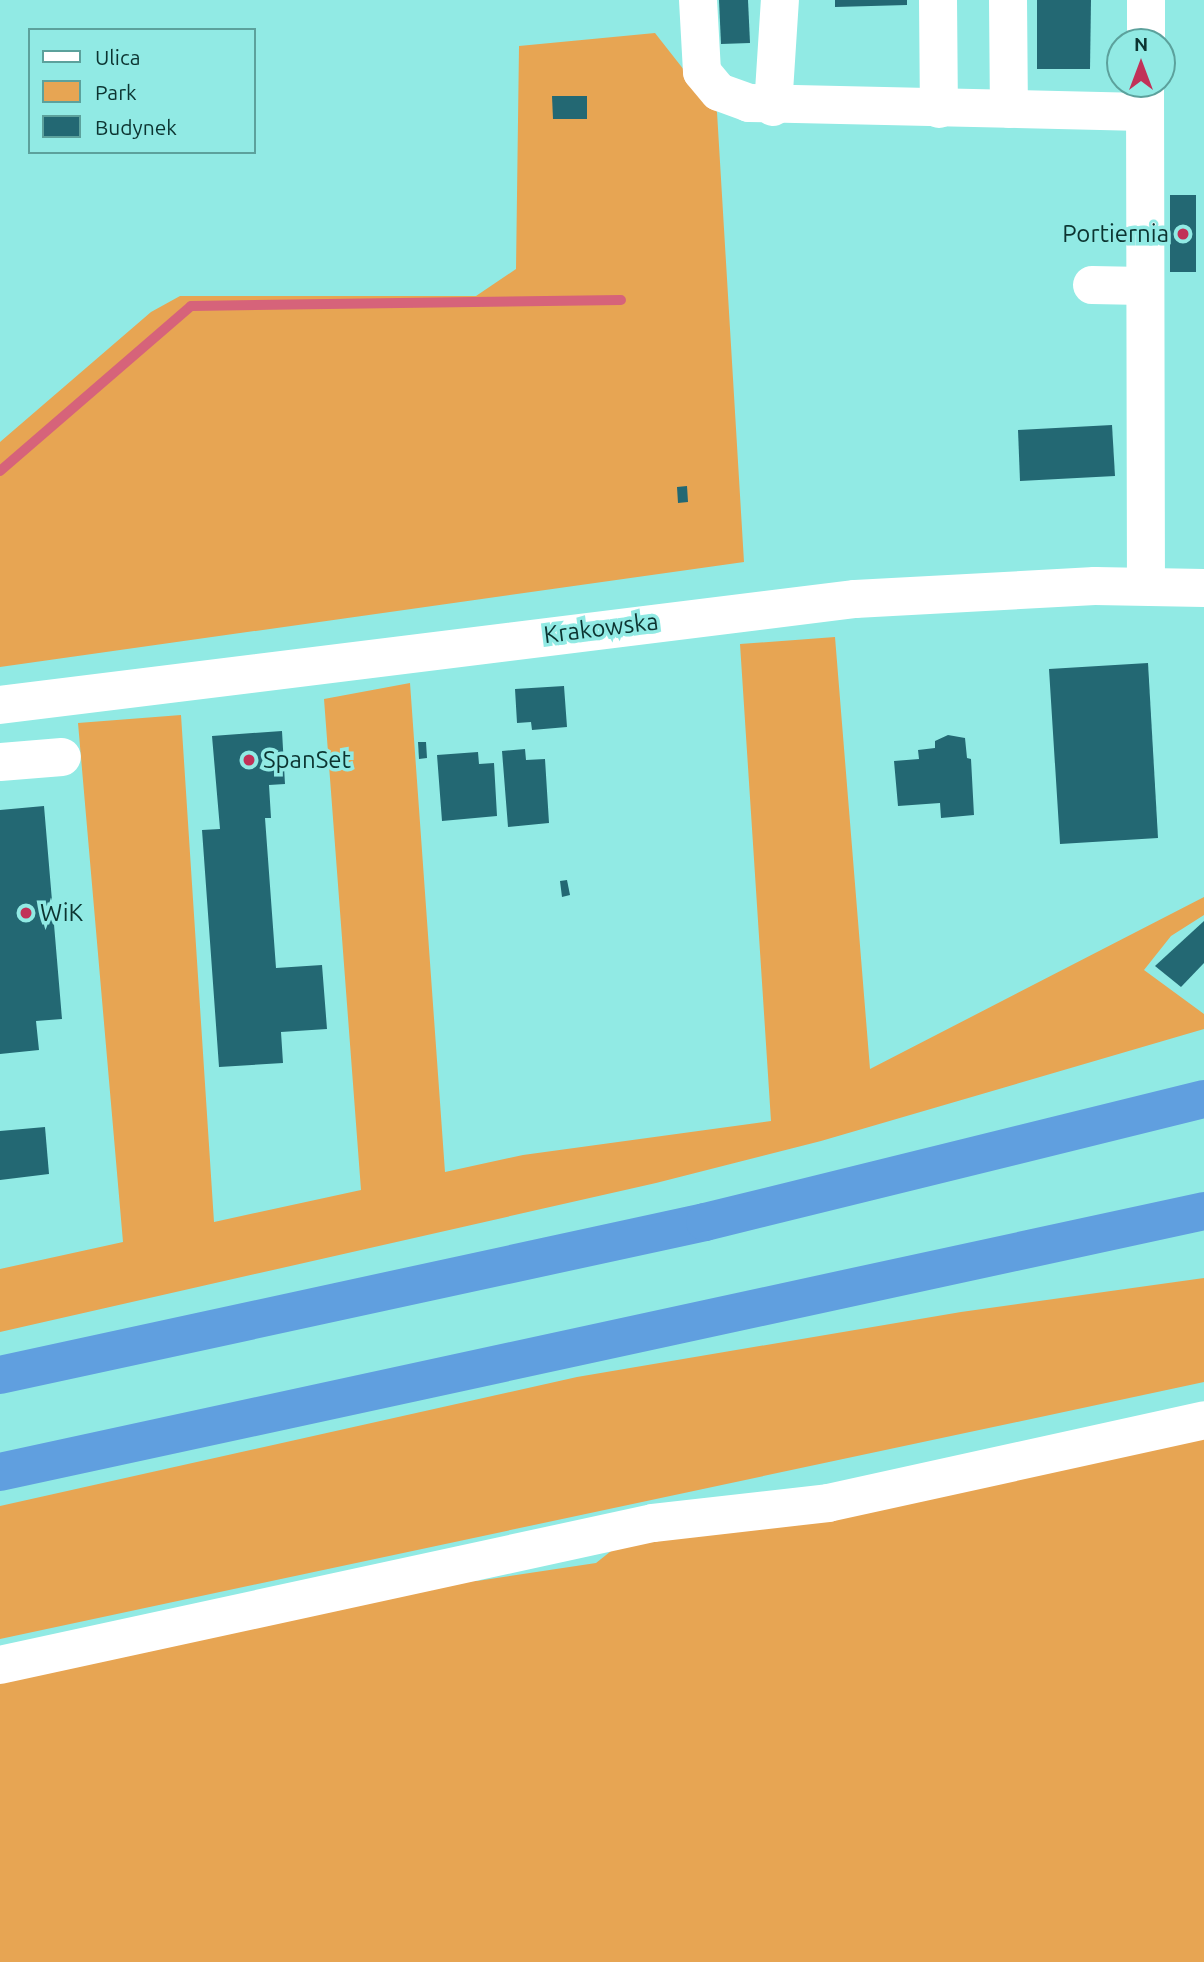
<!DOCTYPE html>
<style>
body{margin:0}
#map{position:relative;width:1204px;height:1962px;overflow:hidden;background:#91eae4;font-family:Ubuntu,sans-serif}
div>[style]{position:absolute}
[style*='--x']{left:calc(var(--x)*1px);top:calc(var(--y)*1px);width:calc(var(--w)*1px);rotate:calc(var(--a)*1deg)}
.green>*{inset:0;background:#e7a553}
.stream>*{height:10px;margin:-5px;padding:0 5px;transform-origin:5px;border-radius:5px;background:#d6637a}
.building>*{inset:0;background:#236873}
.minor>*{height:38px;margin:-19px;padding:0 19px;transform-origin:19px;border-radius:19px;background:#fff}
.highway>*{height:38px;margin:-19px;padding:0 19px;transform-origin:19px;border-radius:19px;background:#609fdf}
.dots>*{width:19px;height:19px;translate:-50% -50%;box-sizing:border-box;border:4px solid #91eae4;border-radius:50%}
span{translate:-50% -50%;white-space:nowrap;text-align:center;line-height:1.15;-webkit-text-stroke:7px #91eae4;paint-order:stroke}
.poi-label{font-size:24px;color:#0c3431}
.right{translate:-100% -50%;text-align:right}
.left{translate:0 -50%;text-align:left}
.street-label{font-size:24px;color:#0c3431}
.legend{position:absolute;left:28px;top:28px;width:228px;height:126px;box-sizing:border-box;background:#91eae4;border:2px solid #5ca19c;margin:0;padding:9px 12px;list-style:none;font-size:21px;color:#0c3431}
.legend li{display:flex;align-items:center;gap:14px;height:35px}
.legend b{width:35px;border:2px solid #5ca19c}
.north{position:absolute;left:1106px;top:28px;width:70px;height:70px;box-sizing:border-box;background:#91eae4;border:2px solid #5ca19c;border-radius:50%;rotate:0deg;font-size:19px;font-weight:700;line-height:28px;text-align:center;color:#0c3431}
.north::after{content:'';display:block;margin:auto;width:24px;height:32px;background:#c13158;clip-path:polygon(50% 0,100% 100%,50% 72%,0 100%)}
</style>
<div id="map">
<div class="green">
<div style="clip-path:polygon(655px 33px,717px 112px,744px 562px,0 667px,0 442px,151px 312px,180px 296px,476px 296px,516px 269px,519px 46px)"></div>
<div style="clip-path:polygon(835px 637px,870px 1069px,1204px 897px,1204px 915px,1171px 936px,1144px 970px,1204px 1014px,1204px 1029px,821px 1141px,656px 1183px,0 1332px,0 1269px,123px 1242px,78px 723px,181px 715px,214px 1222px,361px 1190px,324px 699px,410px 683px,445px 1172px,523px 1155px,771px 1121px,740px 644px)"></div>
<div style="clip-path:polygon(1204px 1278px,1204px 1382px,0 1639px,0 1506px,577px 1377px,961px 1312px)"></div>
<div style="clip-path:polygon(1204px 1436px,1204px 1962px,0 1962px,0 1676px,452px 1576px,477px 1581px,596px 1563px,625px 1540px)"></div>
</div>
<div class="stream">
<div style="--x:0;--y:471;--w:252;--a:-40.8"></div>
<div style="--x:191;--y:306;--w:430;--a:-0.8"></div>
</div>
<div class="building">
<div style="clip-path:polygon(719px 0,748px 0,750px 43px,721px 44px)"></div>
<div style="clip-path:polygon(835px 0,907px 0,907px 5px,835px 7px)"></div>
<div style="clip-path:polygon(1037px 0,1091px 0,1090px 69px,1037px 69px)"></div>
<div style="clip-path:polygon(552px 96px,587px 96px,587px 119px,553px 119px)"></div>
<div style="clip-path:polygon(1170px 195px,1196px 195px,1196px 272px,1170px 272px)"></div>
<div style="clip-path:polygon(1112px 425px,1115px 476px,1020px 481px,1018px 430px)"></div>
<div style="clip-path:polygon(687px 486px,688px 502px,678px 503px,677px 487px)"></div>
<div style="clip-path:polygon(1148px 663px,1158px 838px,1060px 844px,1049px 669px)"></div>
<div style="clip-path:polygon(564px 686px,567px 727px,532px 730px,531px 722px,517px 723px,515px 689px)"></div>
<div style="clip-path:polygon(282px 731px,285px 784px,269px 785px,271px 818px,265px 818px,276px 968px,322px 965px,327px 1029px,281px 1032px,283px 1063px,219px 1067px,202px 830px,220px 829px,212px 736px)"></div>
<div style="clip-path:polygon(948px 735px,965px 738px,967px 758px,971px 759px,974px 815px,941px 818px,940px 803px,898px 806px,894px 761px,919px 759px,918px 750px,935px 748px,935px 741px)"></div>
<div style="clip-path:polygon(418px 742px,426px 742px,427px 758px,419px 759px)"></div>
<div style="clip-path:polygon(525px 749px,526px 760px,545px 759px,549px 823px,508px 827px,502px 751px)"></div>
<div style="clip-path:polygon(478px 752px,479px 764px,494px 763px,497px 816px,442px 821px,437px 755px)"></div>
<div style="clip-path:polygon(44px 806px,62px 1019px,36px 1021px,39px 1050px,0 1054px,0 810px)"></div>
<div style="clip-path:polygon(567px 880px,570px 895px,562px 897px,560px 881px)"></div>
<div style="clip-path:polygon(1204px 921px,1204px 963px,1181px 987px,1155px 966px)"></div>
<div style="clip-path:polygon(45px 1127px,49px 1174px,0 1180px,0 1131px)"></div>
</div>
<div class="minor">
<div style="--x:698;--y:0;--w:72;--a:86.8"></div>
<div style="--x:702;--y:72;--w:26;--a:50"></div>
<div style="--x:719;--y:92;--w:32;--a:20"></div>
<div style="--x:749;--y:103;--w:394;--a:1.3"></div>
<div style="--x:938;--y:0;--w:109;--a:89.5"></div>
<div style="--x:1008;--y:0;--w:109;--a:89.5"></div>
<div style="--x:1146;--y:42;--w:42;--a:-90"></div>
<div style="--x:1145;--y:84;--w:502;--a:89.89"></div>
<div style="--x:773;--y:107;--w:107;--a:-86.3"></div>
<div style="--x:1092;--y:285;--w:51;--a:1.1"></div>
<div style="--x:0;--y:705;--w:862;--a:-7.07"></div>
<div style="--x:855;--y:599;--w:240;--a:-3.1"></div>
<div style="--x:1095;--y:586;--w:109;--a:1.1"></div>
<div style="--x:0;--y:762;--w:62;--a:-4.6"></div>
<div style="--x:0;--y:1665;--w:668;--a:-12.27"></div>
<div style="--x:653;--y:1523;--w:176;--a:-6.5"></div>
<div style="--x:828;--y:1503;--w:385;--a:-12.4"></div>
</div>
<div class="highway">
<div style="--x:0;--y:1375;--w:721;--a:-12.24"></div>
<div style="--x:705;--y:1222;--w:514;--a:-13.85"></div>
<div style="--x:0;--y:1472;--w:1232;--a:-12.23"></div>
</div>
<div class="dots">
<div style="left:1183px;top:234px;background:#c13158"></div>
<div style="left:249px;top:760px;background:#c13158"></div>
<div style="left:26px;top:913px;background:#c13158"></div>
</div>
<div class="poi-label">
<span class="right" style="left:1169px;top:234px">Portiernia</span>
<span class="left" style="left:263px;top:760px">SpanSet</span>
<span class="left" style="left:40px;top:913px">WiK</span>
</div>
<div class="street-label">
<span style="left:601px;top:628px;rotate:-7deg">Krakowska</span>
</div>
<ul class="legend">
<li><b style="height:9px;background:#fff"></b>Ulica</li>
<li><b style="height:19px;background:#e7a553"></b>Park</li>
<li><b style="height:19px;background:#236873"></b>Budynek</li>
</ul>
<div class="north">N</div>
</div>
